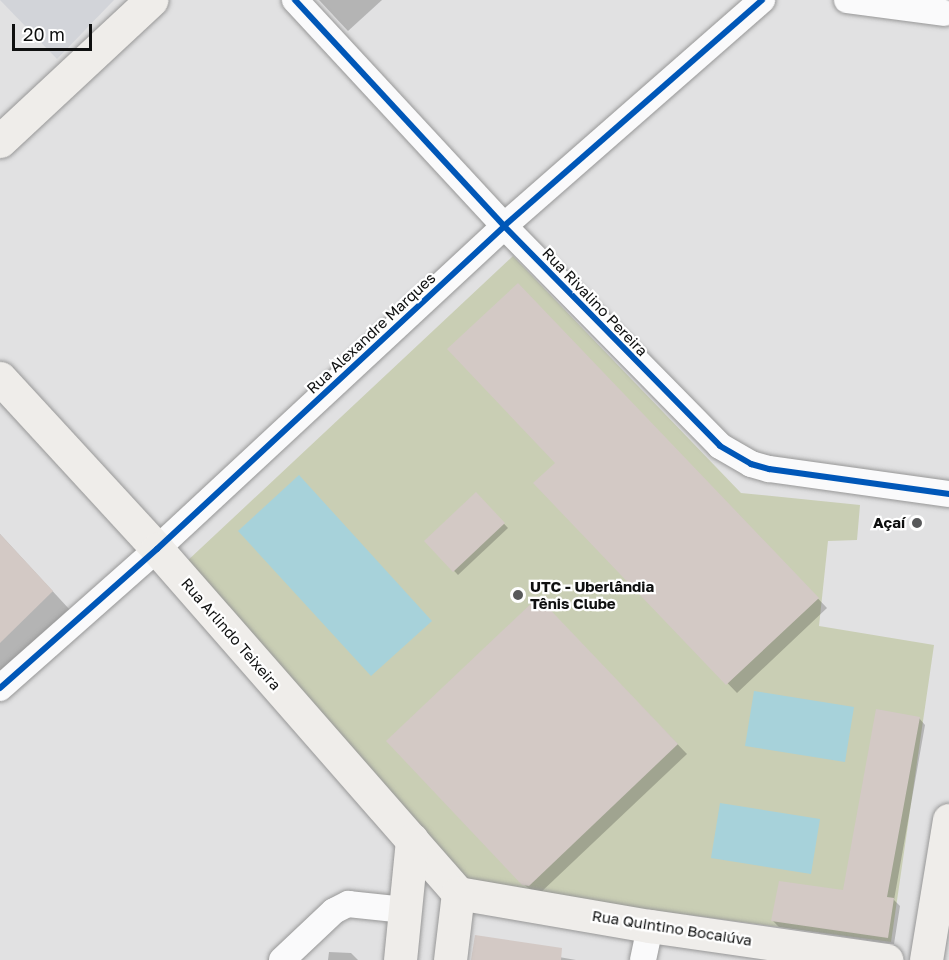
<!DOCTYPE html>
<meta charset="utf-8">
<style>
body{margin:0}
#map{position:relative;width:949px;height:960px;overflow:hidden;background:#e1e1e2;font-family:"Golos Text",sans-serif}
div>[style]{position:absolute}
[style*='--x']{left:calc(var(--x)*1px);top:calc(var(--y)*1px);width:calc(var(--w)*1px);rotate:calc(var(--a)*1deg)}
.built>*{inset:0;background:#d2d4d9}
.green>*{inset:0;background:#c9ceb4}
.water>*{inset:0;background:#a7d2da}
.shadow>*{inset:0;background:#0003}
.building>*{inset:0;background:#d3c9c5}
.roads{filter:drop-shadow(0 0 2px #979797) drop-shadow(0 0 2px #979797)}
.street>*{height:26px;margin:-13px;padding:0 13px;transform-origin:13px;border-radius:13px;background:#fafafb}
.secondary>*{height:33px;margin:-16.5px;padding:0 16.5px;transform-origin:16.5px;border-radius:16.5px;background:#efedea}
.cycleway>*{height:6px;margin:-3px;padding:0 3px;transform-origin:3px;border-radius:3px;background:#0057b8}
.dots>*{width:16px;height:16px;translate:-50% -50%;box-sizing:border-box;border:3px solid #fff;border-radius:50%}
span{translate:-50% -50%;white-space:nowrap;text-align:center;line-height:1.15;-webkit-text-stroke:4.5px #fff;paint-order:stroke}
.street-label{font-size:15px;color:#0f1010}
.poi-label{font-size:15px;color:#0f1010;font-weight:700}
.right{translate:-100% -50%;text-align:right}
.left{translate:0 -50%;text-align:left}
.scale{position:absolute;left:12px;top:24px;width:80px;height:27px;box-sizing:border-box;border:3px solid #0f1010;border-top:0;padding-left:8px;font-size:18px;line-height:21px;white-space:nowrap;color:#0f1010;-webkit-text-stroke:4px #fff;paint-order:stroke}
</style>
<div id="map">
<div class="built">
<div style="clip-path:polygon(0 0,114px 0,57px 59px)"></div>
</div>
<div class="green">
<div style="clip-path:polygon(513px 256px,741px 493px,860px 505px,857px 540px,828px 541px,819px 626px,934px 645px,891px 942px,473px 886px,185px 563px)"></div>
</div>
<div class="water">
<div style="clip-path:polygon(299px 475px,432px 621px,371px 676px,238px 531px)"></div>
<div style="clip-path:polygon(754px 691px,854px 707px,845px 762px,745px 746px)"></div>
<div style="clip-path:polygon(720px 803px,820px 819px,811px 874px,711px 858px)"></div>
</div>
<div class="shadow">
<div style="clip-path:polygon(319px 0,382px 0,348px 31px)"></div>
<div style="clip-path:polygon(518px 285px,827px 608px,737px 693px,535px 483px,557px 463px)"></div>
<div style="clip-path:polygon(476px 494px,508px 528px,458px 575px,426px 541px)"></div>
<div style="clip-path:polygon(0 534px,70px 610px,0 677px)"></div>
<div style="clip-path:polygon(538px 599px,687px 754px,538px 895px,523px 884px)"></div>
<div style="clip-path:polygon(919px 718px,925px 725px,894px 900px,900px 906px,894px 944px,779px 927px,773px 921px,845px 892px)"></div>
<div style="clip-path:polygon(329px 952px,351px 953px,358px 960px,328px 960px)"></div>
<div style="clip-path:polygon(559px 957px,576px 960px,473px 960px)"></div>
</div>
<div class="building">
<div style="clip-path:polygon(518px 283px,819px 598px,726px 685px,533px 483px,555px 463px,447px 349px)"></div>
<div style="clip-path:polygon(476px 492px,505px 523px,453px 572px,424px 541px)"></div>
<div style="clip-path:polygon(0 534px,53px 591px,0 643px)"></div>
<div style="clip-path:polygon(538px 597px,678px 744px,529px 886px,522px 885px,386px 741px)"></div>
<div style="clip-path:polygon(876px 709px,920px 717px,887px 897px,894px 898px,888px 938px,771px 921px,779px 881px,843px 890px)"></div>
<div style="clip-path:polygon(475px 935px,562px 948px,561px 960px,471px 960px)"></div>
</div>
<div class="roads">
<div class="street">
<div style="--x:295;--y:0;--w:308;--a:47.2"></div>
<div style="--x:504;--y:226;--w:308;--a:45.5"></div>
<div style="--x:720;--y:446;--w:36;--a:30"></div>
<div style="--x:751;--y:464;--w:19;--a:16"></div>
<div style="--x:769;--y:469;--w:182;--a:7.9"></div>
<div style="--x:847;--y:0;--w:98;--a:7.6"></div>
<div style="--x:0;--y:688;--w:210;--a:-41.5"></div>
<div style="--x:157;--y:549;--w:474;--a:-42.9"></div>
<div style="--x:504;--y:226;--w:343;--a:-41.2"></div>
<div style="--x:282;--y:960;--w:71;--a:-43.3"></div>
<div style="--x:334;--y:911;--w:16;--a:-27"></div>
<div style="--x:348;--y:904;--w:57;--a:6"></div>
<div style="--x:643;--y:960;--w:35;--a:-78"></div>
</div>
<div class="secondary">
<div style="--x:0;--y:141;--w:207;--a:-43"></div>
<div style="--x:0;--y:378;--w:232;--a:47.4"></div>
<div style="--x:157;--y:549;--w:457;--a:48.8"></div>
<div style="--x:458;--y:893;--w:195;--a:9.8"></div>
<div style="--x:650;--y:926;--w:239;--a:8.2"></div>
<div style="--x:400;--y:960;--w:121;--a:-84.3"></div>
<div style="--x:450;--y:960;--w:67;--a:-83.2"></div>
<div style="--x:926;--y:960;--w:142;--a:-80.7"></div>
</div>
</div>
<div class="cycleway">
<div style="--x:295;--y:0;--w:308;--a:47.2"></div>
<div style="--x:504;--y:226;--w:308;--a:45.5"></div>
<div style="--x:720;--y:446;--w:36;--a:30"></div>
<div style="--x:751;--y:464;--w:19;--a:16"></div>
<div style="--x:769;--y:469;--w:182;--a:7.9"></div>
<div style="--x:0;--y:688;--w:210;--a:-41.5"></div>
<div style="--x:157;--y:549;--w:474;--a:-42.9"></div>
<div style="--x:504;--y:226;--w:343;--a:-41.2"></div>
</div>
<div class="dots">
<div style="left:917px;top:523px;background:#58595a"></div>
<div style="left:518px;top:595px;background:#58595a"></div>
</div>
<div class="street-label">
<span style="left:595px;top:302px;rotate:46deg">Rua Rivalino Pereira</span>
<span style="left:371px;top:333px;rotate:-43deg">Rua Alexandre Marques</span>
<span style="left:231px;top:634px;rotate:49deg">Rua Arlindo Teixeira</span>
<span style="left:672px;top:928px;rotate:9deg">Rua Quintino Bocaiúva</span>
</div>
<div class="poi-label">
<span class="right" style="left:905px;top:523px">Açaí</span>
<span class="left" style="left:530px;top:595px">UTC - Uberlândia<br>Tênis Clube</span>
</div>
<div class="scale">20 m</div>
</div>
